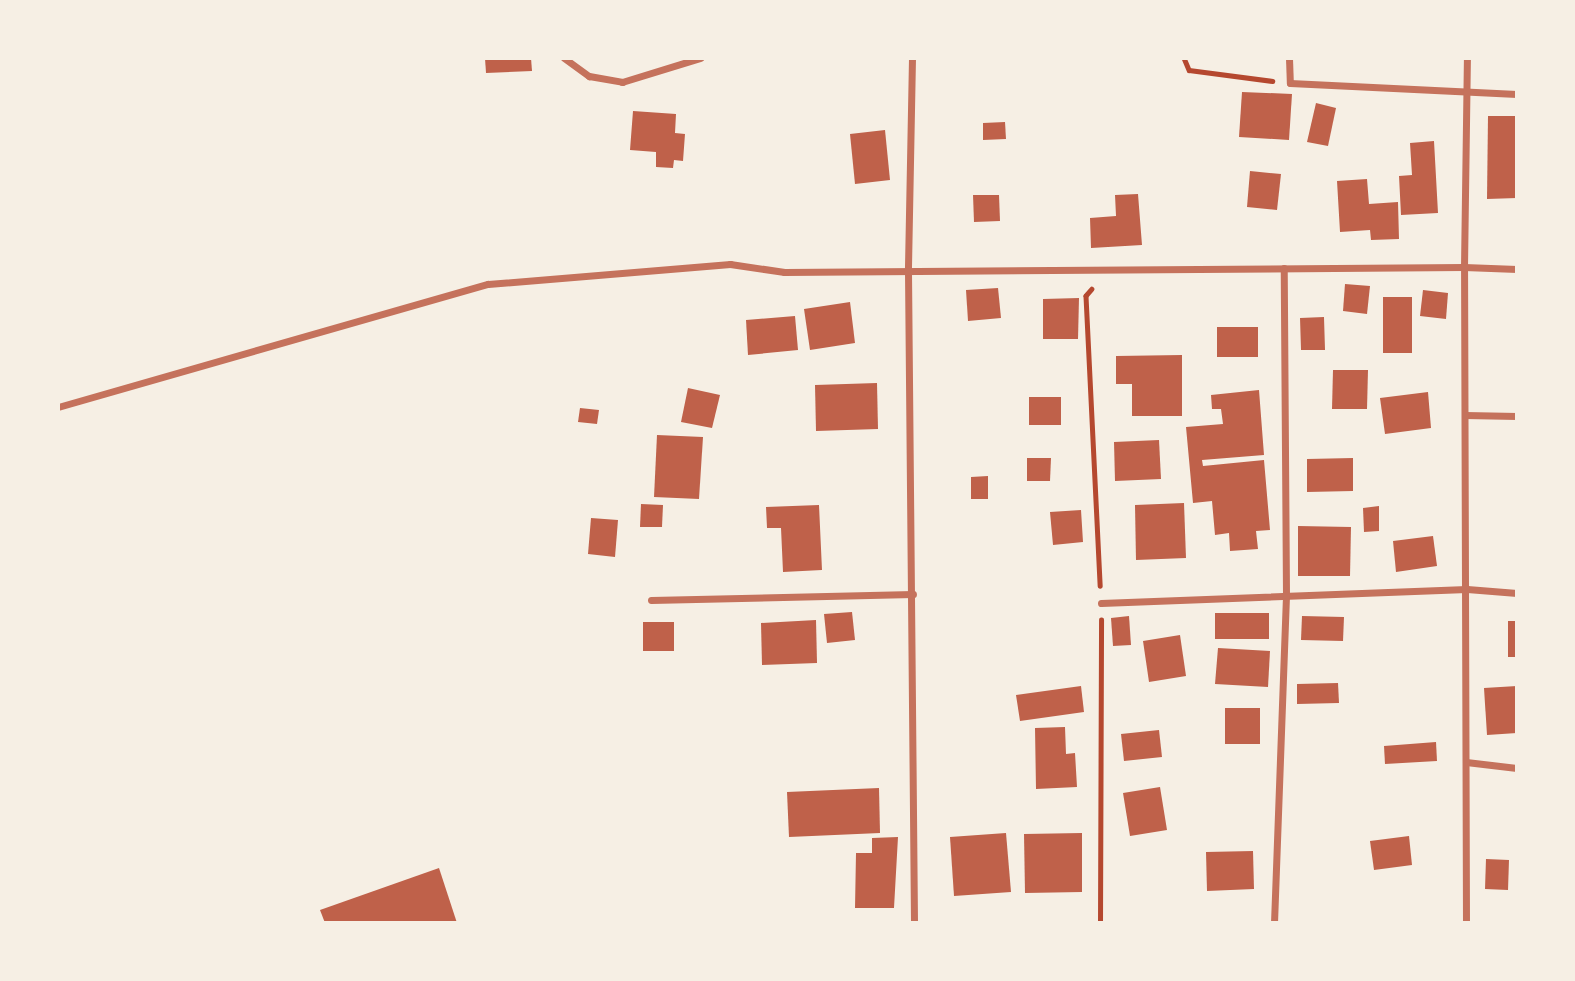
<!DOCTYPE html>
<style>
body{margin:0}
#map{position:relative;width:1575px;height:981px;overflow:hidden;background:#f6efe4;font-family:Mulish,sans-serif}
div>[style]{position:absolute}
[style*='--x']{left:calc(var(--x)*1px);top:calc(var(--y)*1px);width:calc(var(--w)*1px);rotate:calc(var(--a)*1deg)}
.building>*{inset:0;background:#bf614a}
.path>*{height:4.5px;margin:-2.25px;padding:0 2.25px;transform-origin:2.25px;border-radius:2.25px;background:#b5482f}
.minor>*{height:7px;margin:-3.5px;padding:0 3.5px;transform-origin:3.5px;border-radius:3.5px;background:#c5725c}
span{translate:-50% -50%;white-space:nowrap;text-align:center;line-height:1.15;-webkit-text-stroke:5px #f6efe4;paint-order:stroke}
.frame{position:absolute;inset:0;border:60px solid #f6efe4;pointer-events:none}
</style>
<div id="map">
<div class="building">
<div style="clip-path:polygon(485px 58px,531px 58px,532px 71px,486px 73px)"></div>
<div style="clip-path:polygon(1242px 92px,1292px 94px,1289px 140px,1239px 137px)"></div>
<div style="clip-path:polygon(1316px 103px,1336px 108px,1328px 146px,1307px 142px)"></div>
<div style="clip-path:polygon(633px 111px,676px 114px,675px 133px,685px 134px,683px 161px,674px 160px,673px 168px,656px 167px,656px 152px,630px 150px)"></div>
<div style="clip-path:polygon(1488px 116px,1517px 116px,1517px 198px,1487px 199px)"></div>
<div style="clip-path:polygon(1005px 122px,1006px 139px,983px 140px,983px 123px)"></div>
<div style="clip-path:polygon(885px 130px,890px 180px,855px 184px,850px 134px)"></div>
<div style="clip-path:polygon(1434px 141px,1438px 213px,1401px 215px,1399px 176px,1412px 175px,1410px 143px)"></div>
<div style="clip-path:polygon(1250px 171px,1281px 174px,1277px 210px,1247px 207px)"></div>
<div style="clip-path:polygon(1367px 179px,1369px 204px,1398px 202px,1399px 239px,1371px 240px,1370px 230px,1340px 232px,1337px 181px)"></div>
<div style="clip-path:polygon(1138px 194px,1142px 245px,1091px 248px,1090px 218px,1116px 216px,1115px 195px)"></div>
<div style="clip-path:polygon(973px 195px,999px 195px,1000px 221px,974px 222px)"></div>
<div style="clip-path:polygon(1345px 284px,1370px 286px,1367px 314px,1343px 311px)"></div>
<div style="clip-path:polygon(998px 288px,1001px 318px,968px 321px,966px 290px)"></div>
<div style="clip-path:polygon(1423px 290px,1448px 293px,1446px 319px,1420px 316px)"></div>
<div style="clip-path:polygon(1383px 297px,1412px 297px,1412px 353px,1383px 353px)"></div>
<div style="clip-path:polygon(1079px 298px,1078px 339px,1043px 339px,1043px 299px)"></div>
<div style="clip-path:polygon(850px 302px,855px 343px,810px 350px,804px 309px)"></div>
<div style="clip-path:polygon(795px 316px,798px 350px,748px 355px,746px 320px)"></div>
<div style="clip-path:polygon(1324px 317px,1325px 350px,1301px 350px,1300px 318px)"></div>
<div style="clip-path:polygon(1217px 327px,1258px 327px,1258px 357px,1217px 357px)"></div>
<div style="clip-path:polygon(1182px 355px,1182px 416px,1132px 416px,1132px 384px,1116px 384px,1116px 356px)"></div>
<div style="clip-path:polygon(1333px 370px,1368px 370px,1367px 409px,1332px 409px)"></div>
<div style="clip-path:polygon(877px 383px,878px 429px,816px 431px,815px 385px)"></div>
<div style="clip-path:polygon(688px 388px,720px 395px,712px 428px,681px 422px)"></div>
<div style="clip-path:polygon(1259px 390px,1264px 455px,1202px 460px,1203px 466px,1264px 460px,1270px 530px,1256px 531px,1258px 549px,1230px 551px,1229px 533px,1215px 535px,1212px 501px,1193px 503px,1186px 427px,1223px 424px,1221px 409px,1212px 409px,1211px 395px)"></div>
<div style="clip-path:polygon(1428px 392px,1431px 428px,1385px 434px,1380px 398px)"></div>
<div style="clip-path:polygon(1029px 397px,1061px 397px,1061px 425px,1029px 425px)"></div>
<div style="clip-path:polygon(580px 408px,599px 410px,597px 424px,578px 422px)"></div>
<div style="clip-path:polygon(657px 435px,703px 437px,699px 499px,654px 497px)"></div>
<div style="clip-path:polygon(1159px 440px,1161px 479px,1115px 481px,1114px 442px)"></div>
<div style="clip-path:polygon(1027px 458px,1051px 458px,1050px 481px,1027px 481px)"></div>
<div style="clip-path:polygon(1353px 458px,1353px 491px,1307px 492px,1307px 459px)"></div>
<div style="clip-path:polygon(988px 476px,988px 499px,971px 499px,971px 477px)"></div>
<div style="clip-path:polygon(1184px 503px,1186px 558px,1136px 560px,1135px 505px)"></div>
<div style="clip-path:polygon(641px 504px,663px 505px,662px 527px,640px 527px)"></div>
<div style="clip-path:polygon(819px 505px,822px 570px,783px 572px,781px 528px,767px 528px,766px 507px)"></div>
<div style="clip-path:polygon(1379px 506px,1379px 531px,1364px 532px,1363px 508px)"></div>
<div style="clip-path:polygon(1081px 510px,1083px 542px,1053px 545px,1050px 512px)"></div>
<div style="clip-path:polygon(591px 518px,618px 520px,615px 557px,588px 554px)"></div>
<div style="clip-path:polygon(1298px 526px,1351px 527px,1350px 576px,1298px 576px)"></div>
<div style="clip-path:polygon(1433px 536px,1437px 566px,1396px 572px,1393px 541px)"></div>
<div style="clip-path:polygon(852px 612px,855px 640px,827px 643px,824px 614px)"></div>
<div style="clip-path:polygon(1215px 613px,1269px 613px,1269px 639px,1215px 639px)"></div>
<div style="clip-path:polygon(1129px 616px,1131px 645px,1113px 646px,1111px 618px)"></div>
<div style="clip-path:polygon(1302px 616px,1344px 617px,1343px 641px,1301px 640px)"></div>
<div style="clip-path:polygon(816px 620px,817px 663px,762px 665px,761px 623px)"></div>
<div style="clip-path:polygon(1508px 621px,1517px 621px,1517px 657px,1508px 657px)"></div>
<div style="clip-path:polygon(643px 622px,674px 622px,674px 651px,643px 651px)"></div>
<div style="clip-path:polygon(1180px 635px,1186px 676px,1149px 682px,1143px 641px)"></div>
<div style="clip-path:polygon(1218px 648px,1270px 651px,1268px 687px,1215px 684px)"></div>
<div style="clip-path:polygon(1338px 683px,1339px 703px,1297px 704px,1297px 684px)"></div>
<div style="clip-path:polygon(1081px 686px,1084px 712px,1020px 721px,1016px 695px)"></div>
<div style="clip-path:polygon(1517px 686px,1517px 733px,1487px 735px,1484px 688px)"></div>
<div style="clip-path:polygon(1225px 708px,1260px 708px,1260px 744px,1225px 744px)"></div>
<div style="clip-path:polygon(1065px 727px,1066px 754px,1075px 753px,1077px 787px,1036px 789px,1035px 728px)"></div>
<div style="clip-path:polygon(1159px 730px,1162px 757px,1124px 761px,1121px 734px)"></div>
<div style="clip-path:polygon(1436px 742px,1437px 761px,1385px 764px,1384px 746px)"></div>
<div style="clip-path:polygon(1160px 787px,1167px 830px,1130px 836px,1123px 793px)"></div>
<div style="clip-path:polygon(879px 788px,880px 833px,789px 837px,787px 792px)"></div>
<div style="clip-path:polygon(1006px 833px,1011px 892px,954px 896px,950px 837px)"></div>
<div style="clip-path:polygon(1082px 833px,1082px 892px,1025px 893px,1024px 834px)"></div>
<div style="clip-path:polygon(1409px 836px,1412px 865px,1374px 870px,1370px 841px)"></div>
<div style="clip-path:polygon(898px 837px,894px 908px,855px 908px,856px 853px,872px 853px,872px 838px)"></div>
<div style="clip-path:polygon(1253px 851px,1254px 889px,1207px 891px,1206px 852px)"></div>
<div style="clip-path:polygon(1486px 859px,1509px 860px,1508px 890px,1485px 889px)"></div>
<div style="clip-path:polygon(439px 868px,457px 923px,325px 923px,320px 910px)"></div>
</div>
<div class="path">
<div style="--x:1184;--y:58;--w:13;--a:67"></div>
<div style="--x:1189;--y:70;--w:84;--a:7.5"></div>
<div style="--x:1092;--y:289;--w:9;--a:131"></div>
<div style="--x:1086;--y:296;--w:290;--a:87.2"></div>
<div style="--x:1100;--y:923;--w:303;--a:-89.8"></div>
</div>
<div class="minor">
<div style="--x:564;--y:58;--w:31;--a:36"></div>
<div style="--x:589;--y:76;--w:34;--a:10"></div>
<div style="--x:622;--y:82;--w:82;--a:-17.1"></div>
<div style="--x:912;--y:58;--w:214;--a:91.1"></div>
<div style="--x:908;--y:272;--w:651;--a:89.47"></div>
<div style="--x:1289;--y:58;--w:25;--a:88"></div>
<div style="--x:1290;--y:83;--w:227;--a:2.8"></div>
<div style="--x:58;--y:407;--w:447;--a:-16"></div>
<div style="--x:488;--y:284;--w:243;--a:-4.7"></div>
<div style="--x:730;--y:264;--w:55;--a:8.4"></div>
<div style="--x:784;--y:272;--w:680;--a:-0.42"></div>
<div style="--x:1464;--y:267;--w:53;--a:2.2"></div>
<div style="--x:1465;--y:415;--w:52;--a:1.1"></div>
<div style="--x:651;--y:600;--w:262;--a:-1.3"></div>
<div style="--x:1101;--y:603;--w:366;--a:-2.2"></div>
<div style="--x:1467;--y:589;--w:50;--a:4.6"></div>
<div style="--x:1466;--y:762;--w:51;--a:6.7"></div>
<div style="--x:1274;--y:923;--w:328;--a:-87.9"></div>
<div style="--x:1286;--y:595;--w:327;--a:-90.4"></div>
<div style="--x:1466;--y:923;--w:656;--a:-90.17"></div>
<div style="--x:1464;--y:267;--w:209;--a:-89.2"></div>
</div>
<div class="frame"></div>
</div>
